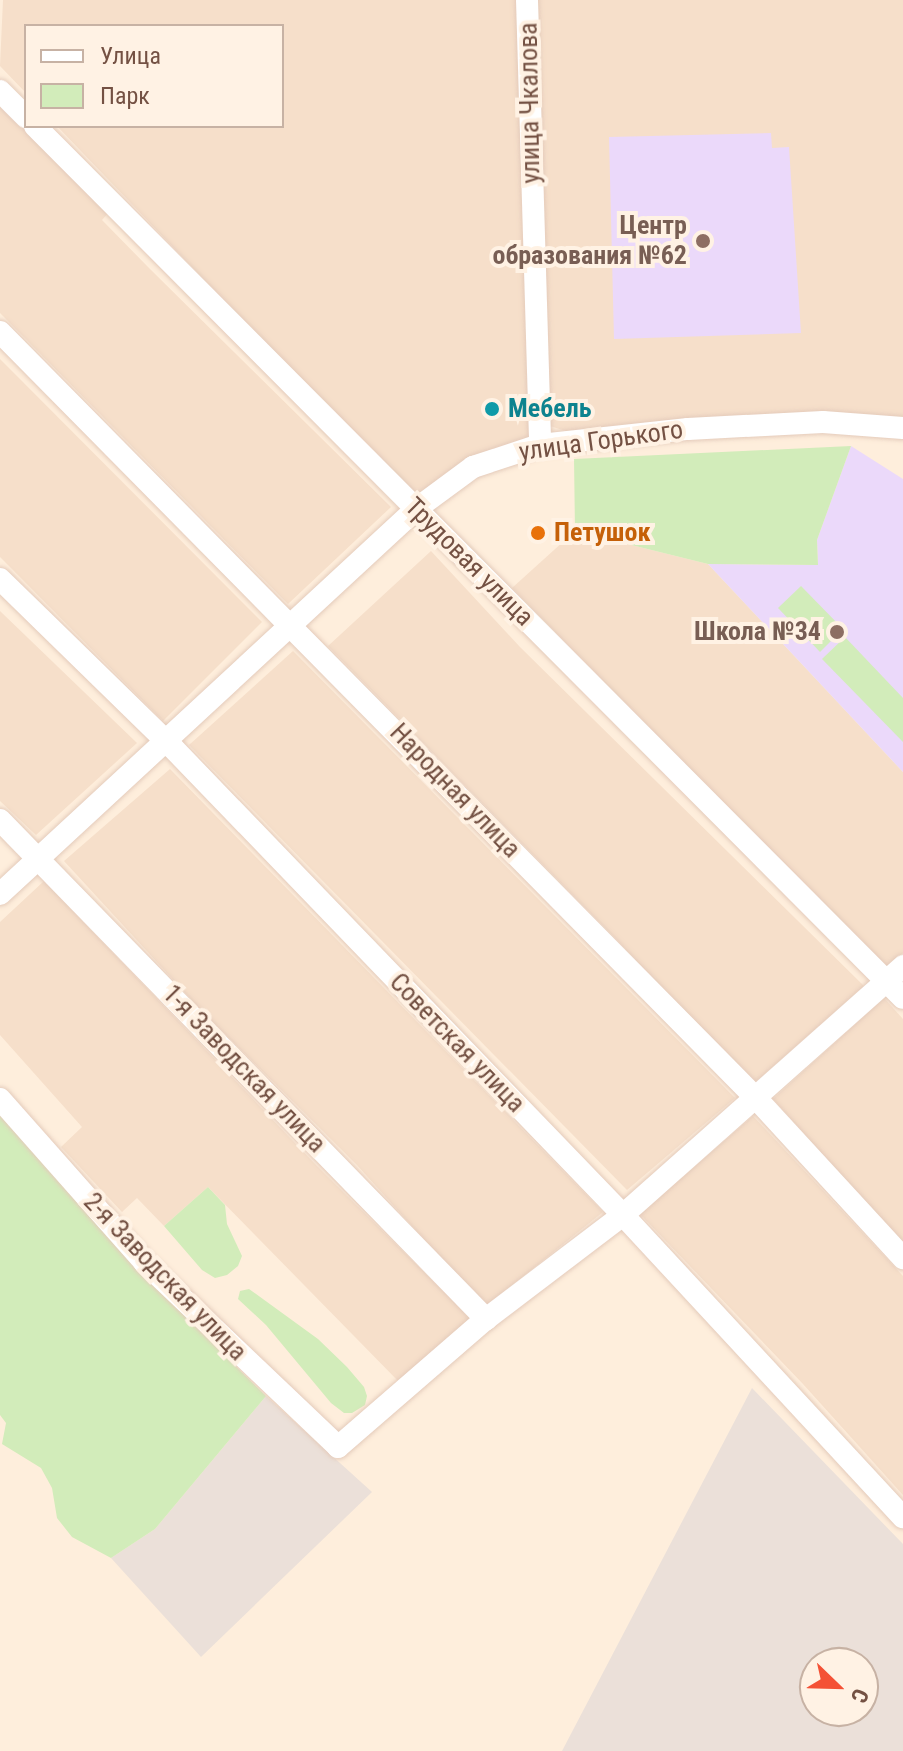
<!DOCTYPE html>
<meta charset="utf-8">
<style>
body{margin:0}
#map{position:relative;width:903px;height:1751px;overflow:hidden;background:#feeedc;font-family:"Roboto Condensed",sans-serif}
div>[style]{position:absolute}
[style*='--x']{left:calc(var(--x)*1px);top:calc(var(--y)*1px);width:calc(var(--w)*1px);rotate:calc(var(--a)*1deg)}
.residential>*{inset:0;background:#f6dfca}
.industrial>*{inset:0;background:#ebe0d9}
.education>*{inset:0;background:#ebd9fa}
.green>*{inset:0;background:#d2ecba}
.roads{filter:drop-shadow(0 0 2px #e4cbbb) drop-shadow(0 0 2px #e4cbbb)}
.minor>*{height:22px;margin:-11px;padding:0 11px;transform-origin:11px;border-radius:11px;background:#fff}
.dots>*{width:22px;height:22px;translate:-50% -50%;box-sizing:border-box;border:4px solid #fff2e4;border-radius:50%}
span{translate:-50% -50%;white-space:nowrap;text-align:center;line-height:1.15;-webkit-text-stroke:8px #fff2e4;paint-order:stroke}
.street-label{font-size:26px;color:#745143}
.education-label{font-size:26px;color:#785e54;font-weight:700}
.right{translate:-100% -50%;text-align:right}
.culture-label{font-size:26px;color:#0d838f;font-weight:700}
.left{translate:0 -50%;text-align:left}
.food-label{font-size:26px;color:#c56008;font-weight:700}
.legend{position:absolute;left:24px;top:24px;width:260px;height:104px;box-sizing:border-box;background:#fff2e4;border:2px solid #c7b2a4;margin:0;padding:10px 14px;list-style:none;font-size:24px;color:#745143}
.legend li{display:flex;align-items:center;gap:16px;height:40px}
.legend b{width:40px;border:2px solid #c7b2a4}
.north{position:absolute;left:799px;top:1647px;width:80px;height:80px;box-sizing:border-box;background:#fff2e4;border:2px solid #c7b2a4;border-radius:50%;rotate:113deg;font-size:22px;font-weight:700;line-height:32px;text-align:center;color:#745143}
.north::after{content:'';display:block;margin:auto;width:28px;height:36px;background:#f45135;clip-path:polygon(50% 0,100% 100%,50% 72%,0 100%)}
</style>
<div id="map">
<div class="residential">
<div style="clip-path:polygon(3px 0,519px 0,530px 439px,422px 493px,415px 494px,404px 488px,57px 126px,282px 126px,282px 26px,26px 26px,26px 93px,0 66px)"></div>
<div style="clip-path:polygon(535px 0,903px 0,903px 420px,569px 432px,550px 426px)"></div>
<div style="clip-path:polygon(0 100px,109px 212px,102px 220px,150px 269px,391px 507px,288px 604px,0 313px)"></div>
<div style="clip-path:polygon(0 359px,262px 622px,163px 721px,0 557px)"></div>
<div style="clip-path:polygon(575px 531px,708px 564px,903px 772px,903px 953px,885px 969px,512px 588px)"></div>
<div style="clip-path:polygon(431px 551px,520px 647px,864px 986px,751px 1086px,618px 941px,328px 646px)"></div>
<div style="clip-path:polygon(0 611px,137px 743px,36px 835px,0 801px)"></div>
<div style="clip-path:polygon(293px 651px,735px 1098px,627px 1190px,189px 745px)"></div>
<div style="clip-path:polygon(170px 769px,603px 1212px,485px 1307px,357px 1165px,202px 1011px,64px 861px)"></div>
<div style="clip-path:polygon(44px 881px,317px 1166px,473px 1321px,402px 1385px,208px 1187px,164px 1226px,137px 1198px,122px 1212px,61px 1147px,82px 1127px,0 1035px,0 922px)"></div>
<div style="clip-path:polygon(884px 998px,903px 1019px,903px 1245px,773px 1099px)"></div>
<div style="clip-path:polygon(753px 1116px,903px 1276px,903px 1495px,803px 1384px,640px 1214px)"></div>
</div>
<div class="industrial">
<div style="clip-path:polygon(evenodd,752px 1388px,903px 1544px,903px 1751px,562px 1751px,752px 1388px,815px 1663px,863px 1663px,863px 1711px,815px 1711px,815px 1663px)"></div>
<div style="clip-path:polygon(266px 1396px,372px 1492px,201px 1657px,111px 1558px,155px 1529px)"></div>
</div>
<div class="education">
<div style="clip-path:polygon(771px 133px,772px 148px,789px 147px,801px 333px,614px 339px,609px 137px)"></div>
<div style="clip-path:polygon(851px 446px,903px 479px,903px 772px,708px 564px,818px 565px,817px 540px)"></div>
</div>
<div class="green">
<div style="clip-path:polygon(851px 446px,817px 540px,818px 565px,708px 564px,575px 531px,574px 459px)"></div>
<div style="clip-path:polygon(801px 586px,843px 629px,820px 652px,778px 608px)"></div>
<div style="clip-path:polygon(845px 637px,903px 698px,903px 742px,822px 659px)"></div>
<div style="clip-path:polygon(0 1114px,146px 1278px,266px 1396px,155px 1529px,111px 1558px,72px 1537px,57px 1518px,52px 1488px,41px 1468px,2px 1444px,6px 1423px,0 1415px)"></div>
<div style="clip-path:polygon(208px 1187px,225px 1205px,227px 1224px,242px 1256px,238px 1266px,227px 1275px,215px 1278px,202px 1270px,164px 1226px)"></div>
<div style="clip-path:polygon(249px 1289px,318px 1339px,347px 1367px,364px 1387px,367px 1396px,365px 1405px,352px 1413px,344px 1413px,331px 1403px,266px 1325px,238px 1299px,240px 1291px)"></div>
</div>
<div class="roads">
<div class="minor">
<div style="--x:527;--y:0;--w:445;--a:88.3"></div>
<div style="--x:0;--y:91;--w:37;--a:45"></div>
<div style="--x:35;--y:126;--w:1230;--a:45.13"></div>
<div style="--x:0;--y:332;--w:1075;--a:45.38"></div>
<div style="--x:755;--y:1097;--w:219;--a:47.4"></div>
<div style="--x:0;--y:579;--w:242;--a:44.3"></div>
<div style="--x:173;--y:748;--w:649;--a:46.06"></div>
<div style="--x:623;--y:1215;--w:412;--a:47.2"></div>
<div style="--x:0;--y:820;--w:697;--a:45.76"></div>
<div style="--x:0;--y:894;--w:567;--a:-42.78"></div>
<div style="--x:416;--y:509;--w:71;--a:-36.4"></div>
<div style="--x:473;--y:467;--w:71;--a:-18.2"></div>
<div style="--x:540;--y:445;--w:149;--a:-6.2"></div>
<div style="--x:688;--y:429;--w:135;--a:-3"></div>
<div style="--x:823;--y:422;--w:80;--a:4.3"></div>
<div style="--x:0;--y:1099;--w:217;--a:48.5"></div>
<div style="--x:144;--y:1262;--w:268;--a:43.6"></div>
<div style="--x:338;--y:1447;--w:196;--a:-40.9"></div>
<div style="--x:486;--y:1319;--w:172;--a:-37.2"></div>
<div style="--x:623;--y:1215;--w:375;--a:-41.6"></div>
</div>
</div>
<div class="dots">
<div style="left:703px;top:241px;background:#8d6e63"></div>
<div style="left:492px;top:409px;background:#0f9aa8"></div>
<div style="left:538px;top:533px;background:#e8710a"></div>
<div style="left:837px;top:632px;background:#8d6e63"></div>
</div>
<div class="street-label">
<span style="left:530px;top:103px;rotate:-91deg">улица Чкалова</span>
<span style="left:601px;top:441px;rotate:-8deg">улица Горького</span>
<span style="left:469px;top:562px;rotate:45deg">Трудовая улица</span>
<span style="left:455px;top:791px;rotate:46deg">Народная улица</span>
<span style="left:457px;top:1043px;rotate:46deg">Советская улица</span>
<span style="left:244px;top:1069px;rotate:46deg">1-я Заводская улица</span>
<span style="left:165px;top:1277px;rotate:46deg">2-я Заводская улица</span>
</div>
<div class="education-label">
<span class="right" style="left:687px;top:241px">Центр<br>образования №62</span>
<span class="right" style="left:821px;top:632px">Школа №34</span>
</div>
<div class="culture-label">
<span class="left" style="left:508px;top:409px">Мебель</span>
</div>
<div class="food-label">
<span class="left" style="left:554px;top:533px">Петушок</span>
</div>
<ul class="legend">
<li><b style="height:10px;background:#fff"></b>Улица</li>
<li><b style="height:22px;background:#d2ecba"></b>Парк</li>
</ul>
<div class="north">С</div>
</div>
